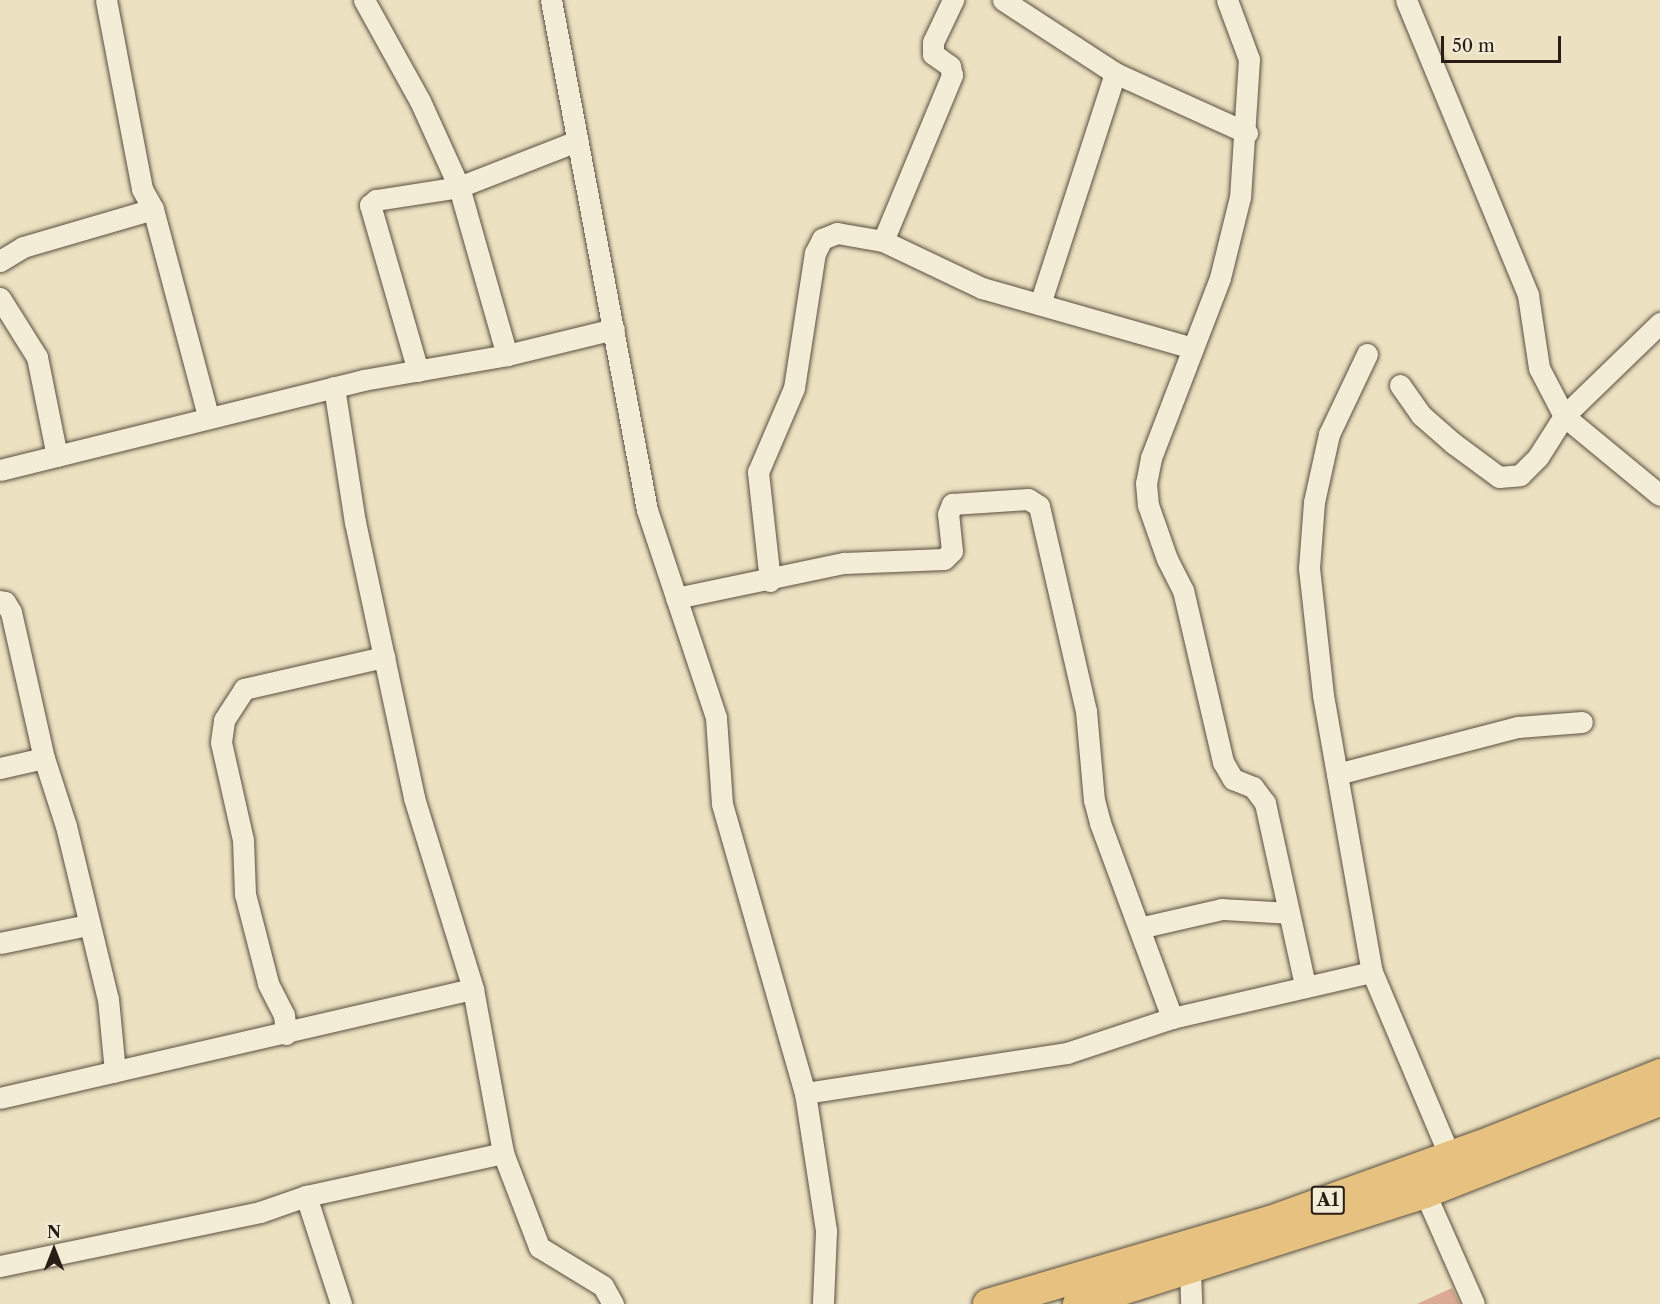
<!DOCTYPE html>
<style>
body{margin:0}
#map{position:relative;width:1660px;height:1304px;overflow:hidden;background:#ece2c1;font-family:"Libre Caslon Text",serif}
div>[style]{position:absolute}
[style*='--x']{left:calc(var(--x)*1px);top:calc(var(--y)*1px);width:calc(var(--w)*1px);rotate:calc(var(--a)*1deg)}
.building>*{inset:0;background:#daaa92}
.roads{filter:drop-shadow(0 0 2px #5a4f41) drop-shadow(0 0 2px #5a4f41)}
.minor>*{height:21px;margin:-10.5px;padding:0 10.5px;transform-origin:10.5px;border-radius:10.5px;background:#f3ecd7}
.highway>*{height:30px;margin:-15px;padding:0 15px;transform-origin:15px;border-radius:15px;background:#e6c180}
span{translate:-50% -50%;white-space:nowrap;text-align:center;line-height:1.15;-webkit-text-stroke:4.5px #f3ecd7;paint-order:stroke}
.shield-label span{padding:2px 4px;background:#f3ecd7;border:2px solid;border-radius:4px;-webkit-text-stroke-width:0}
.shield-label{font-size:18px;color:#291e16;font-weight:700}
.north{position:absolute;left:24px;top:1220px;width:60px;height:60px;-webkit-text-stroke:4px #f3ecd7;paint-order:stroke;rotate:0deg;font-size:16px;font-weight:700;line-height:24px;text-align:center;color:#291e16}
.north::after{content:'';display:block;margin:auto;width:21px;height:27px;background:#291e16;clip-path:polygon(50% 0,100% 100%,50% 72%,0 100%)}
.scale{position:absolute;left:1441px;top:36px;width:120px;height:27px;box-sizing:border-box;border:3px solid #291e16;border-top:0;padding-left:8px;font-size:18px;line-height:21px;white-space:nowrap;color:#291e16;-webkit-text-stroke:4px #f3ecd7;paint-order:stroke}
</style>
<div id="map">
<div class="building">
<div style="clip-path:polygon(1452px 1288px,1460px 1304px,1417px 1304px)"></div>
</div>
<div class="roads">
<div class="minor">
<div style="--x:106;--y:0;--w:192;--a:79.2"></div>
<div style="--x:142;--y:189;--w:23;--a:61"></div>
<div style="--x:153;--y:209;--w:214;--a:75.1"></div>
<div style="--x:364;--y:0;--w:115;--a:61"></div>
<div style="--x:420;--y:101;--w:94;--a:65.6"></div>
<div style="--x:459;--y:187;--w:175;--a:74.1"></div>
<div style="--x:551;--y:0;--w:519;--a:79.34"></div>
<div style="--x:647;--y:510;--w:219;--a:71.6"></div>
<div style="--x:716;--y:718;--w:86;--a:86"></div>
<div style="--x:722;--y:804;--w:301;--a:74"></div>
<div style="--x:805;--y:1093;--w:140;--a:81.3"></div>
<div style="--x:826;--y:1231;--w:73;--a:92.4"></div>
<div style="--x:1003;--y:0;--w:134;--a:33.1"></div>
<div style="--x:1115;--y:73;--w:145;--a:24.4"></div>
<div style="--x:1227;--y:0;--w:63;--a:69.6"></div>
<div style="--x:1249;--y:59;--w:138;--a:93.7"></div>
<div style="--x:1240;--y:197;--w:83;--a:103.9"></div>
<div style="--x:1220;--y:278;--w:193;--a:111"></div>
<div style="--x:1151;--y:458;--w:25;--a:101"></div>
<div style="--x:1146;--y:483;--w:22;--a:85"></div>
<div style="--x:1148;--y:505;--w:57;--a:70.6"></div>
<div style="--x:1167;--y:559;--w:35;--a:63"></div>
<div style="--x:1183;--y:590;--w:177;--a:76.9"></div>
<div style="--x:1223;--y:762;--w:20;--a:60"></div>
<div style="--x:1233;--y:779;--w:22;--a:22"></div>
<div style="--x:1253;--y:787;--w:20;--a:53"></div>
<div style="--x:1265;--y:803;--w:186;--a:77.6"></div>
<div style="--x:1406;--y:0;--w:319;--a:67.5"></div>
<div style="--x:1528;--y:295;--w:74;--a:81.4"></div>
<div style="--x:1539;--y:368;--w:54;--a:62.5"></div>
<div style="--x:1564;--y:416;--w:124;--a:39.5"></div>
<div style="--x:883;--y:241;--w:180;--a:-67.4"></div>
<div style="--x:952;--y:75;--w:9;--a:-103"></div>
<div style="--x:950;--y:66;--w:21;--a:-145"></div>
<div style="--x:933;--y:54;--w:12;--a:-90"></div>
<div style="--x:933;--y:42;--w:47;--a:-64.5"></div>
<div style="--x:0;--y:261;--w:27;--a:-31"></div>
<div style="--x:23;--y:247;--w:135;--a:-16.3"></div>
<div style="--x:0;--y:298;--w:70;--a:57.9"></div>
<div style="--x:37;--y:357;--w:101;--a:78.6"></div>
<div style="--x:1040;--y:304;--w:243;--a:-72"></div>
<div style="--x:1367;--y:354;--w:89;--a:115.4"></div>
<div style="--x:1329;--y:434;--w:70;--a:102.4"></div>
<div style="--x:1314;--y:502;--w:66;--a:94.3"></div>
<div style="--x:1309;--y:568;--w:128;--a:83.7"></div>
<div style="--x:1323;--y:695;--w:281;--a:80"></div>
<div style="--x:1372;--y:972;--w:201;--a:67.1"></div>
<div style="--x:418;--y:371;--w:173;--a:-106.1"></div>
<div style="--x:370;--y:205;--w:8;--a:-40"></div>
<div style="--x:376;--y:200;--w:84;--a:-8.9"></div>
<div style="--x:459;--y:187;--w:127;--a:-21.3"></div>
<div style="--x:1400;--y:385;--w:37;--a:55"></div>
<div style="--x:1421;--y:415;--w:43;--a:41.2"></div>
<div style="--x:1453;--y:443;--w:57;--a:36.5"></div>
<div style="--x:1499;--y:477;--w:21;--a:-5"></div>
<div style="--x:1520;--y:475;--w:25;--a:-45"></div>
<div style="--x:1538;--y:457;--w:49;--a:-57.6"></div>
<div style="--x:1564;--y:416;--w:134;--a:-44.1"></div>
<div style="--x:334;--y:387;--w:137;--a:81.2"></div>
<div style="--x:355;--y:522;--w:282;--a:77.9"></div>
<div style="--x:414;--y:798;--w:200;--a:72.8"></div>
<div style="--x:473;--y:989;--w:167;--a:79.6"></div>
<div style="--x:503;--y:1153;--w:101;--a:69"></div>
<div style="--x:539;--y:1247;--w:75;--a:31.4"></div>
<div style="--x:603;--y:1286;--w:21;--a:61"></div>
<div style="--x:0;--y:470;--w:374;--a:-13.9"></div>
<div style="--x:363;--y:380;--w:146;--a:-9.8"></div>
<div style="--x:507;--y:355;--w:110;--a:-13.7"></div>
<div style="--x:770;--y:581;--w:110;--a:-96.3"></div>
<div style="--x:758;--y:472;--w:91;--a:-66.8"></div>
<div style="--x:794;--y:388;--w:137;--a:-81.2"></div>
<div style="--x:815;--y:253;--w:16;--a:-63"></div>
<div style="--x:822;--y:239;--w:16;--a:-22"></div>
<div style="--x:837;--y:233;--w:47;--a:9.9"></div>
<div style="--x:883;--y:241;--w:110;--a:25.4"></div>
<div style="--x:982;--y:288;--w:219;--a:15.9"></div>
<div style="--x:676;--y:598;--w:172;--a:-11.8"></div>
<div style="--x:844;--y:563;--w:100;--a:-2.3"></div>
<div style="--x:944;--y:559;--w:11;--a:-45"></div>
<div style="--x:952;--y:551;--w:37;--a:-96"></div>
<div style="--x:948;--y:514;--w:11;--a:-68"></div>
<div style="--x:952;--y:504;--w:76;--a:-3.8"></div>
<div style="--x:1028;--y:499;--w:13;--a:32"></div>
<div style="--x:1039;--y:506;--w:210;--a:77.1"></div>
<div style="--x:1086;--y:711;--w:89;--a:84.9"></div>
<div style="--x:1094;--y:800;--w:24;--a:75"></div>
<div style="--x:1100;--y:823;--w:208;--a:69.7"></div>
<div style="--x:0;--y:601;--w:5;--a:11"></div>
<div style="--x:5;--y:602;--w:12;--a:59"></div>
<div style="--x:11;--y:612;--w:150;--a:77.3"></div>
<div style="--x:44;--y:758;--w:71;--a:72.1"></div>
<div style="--x:66;--y:826;--w:178;--a:76.4"></div>
<div style="--x:108;--y:999;--w:73;--a:84.5"></div>
<div style="--x:0;--y:768;--w:45;--a:-12.8"></div>
<div style="--x:1337;--y:774;--w:187;--a:-14.6"></div>
<div style="--x:1518;--y:727;--w:64;--a:-4.5"></div>
<div style="--x:1139;--y:928;--w:85;--a:-12.9"></div>
<div style="--x:1222;--y:909;--w:67;--a:3.4"></div>
<div style="--x:0;--y:943;--w:90;--a:-11.6"></div>
<div style="--x:286;--y:1034;--w:19;--a:-96"></div>
<div style="--x:284;--y:1015;--w:36;--a:-117"></div>
<div style="--x:268;--y:983;--w:92;--a:-104.5"></div>
<div style="--x:245;--y:894;--w:54;--a:-92.1"></div>
<div style="--x:243;--y:840;--w:100;--a:-102.7"></div>
<div style="--x:221;--y:742;--w:22;--a:-82"></div>
<div style="--x:224;--y:720;--w:37;--a:-57"></div>
<div style="--x:244;--y:689;--w:144;--a:-12.9"></div>
<div style="--x:805;--y:1093;--w:265;--a:-8.7"></div>
<div style="--x:1067;--y:1053;--w:111;--a:-18.4"></div>
<div style="--x:1172;--y:1018;--w:205;--a:-13"></div>
<div style="--x:0;--y:1098;--w:485;--a:-13"></div>
<div style="--x:1425;--y:1193;--w:121;--a:66.2"></div>
<div style="--x:306;--y:1196;--w:114;--a:72"></div>
<div style="--x:0;--y:1266;--w:266;--a:-11.7"></div>
<div style="--x:260;--y:1212;--w:49;--a:-19.2"></div>
<div style="--x:306;--y:1196;--w:202;--a:-12.3"></div>
<div style="--x:1190;--y:1269;--w:35;--a:88"></div>
</div>
<div class="highway">
<div style="--x:988;--y:1304;--w:294;--a:-16.4"></div>
<div style="--x:1270;--y:1221;--w:236;--a:-19.8"></div>
<div style="--x:1492;--y:1141;--w:181;--a:-21.7"></div>
<div style="--x:1078;--y:1304;--w:364;--a:-17.7"></div>
<div style="--x:1425;--y:1193;--w:252;--a:-21.4"></div>
</div>
</div>
<div class="shield-label">
<span style="left:1328px;top:1200px">A1</span>
</div>
<div class="north">N</div>
<div class="scale">50 m</div>
</div>
